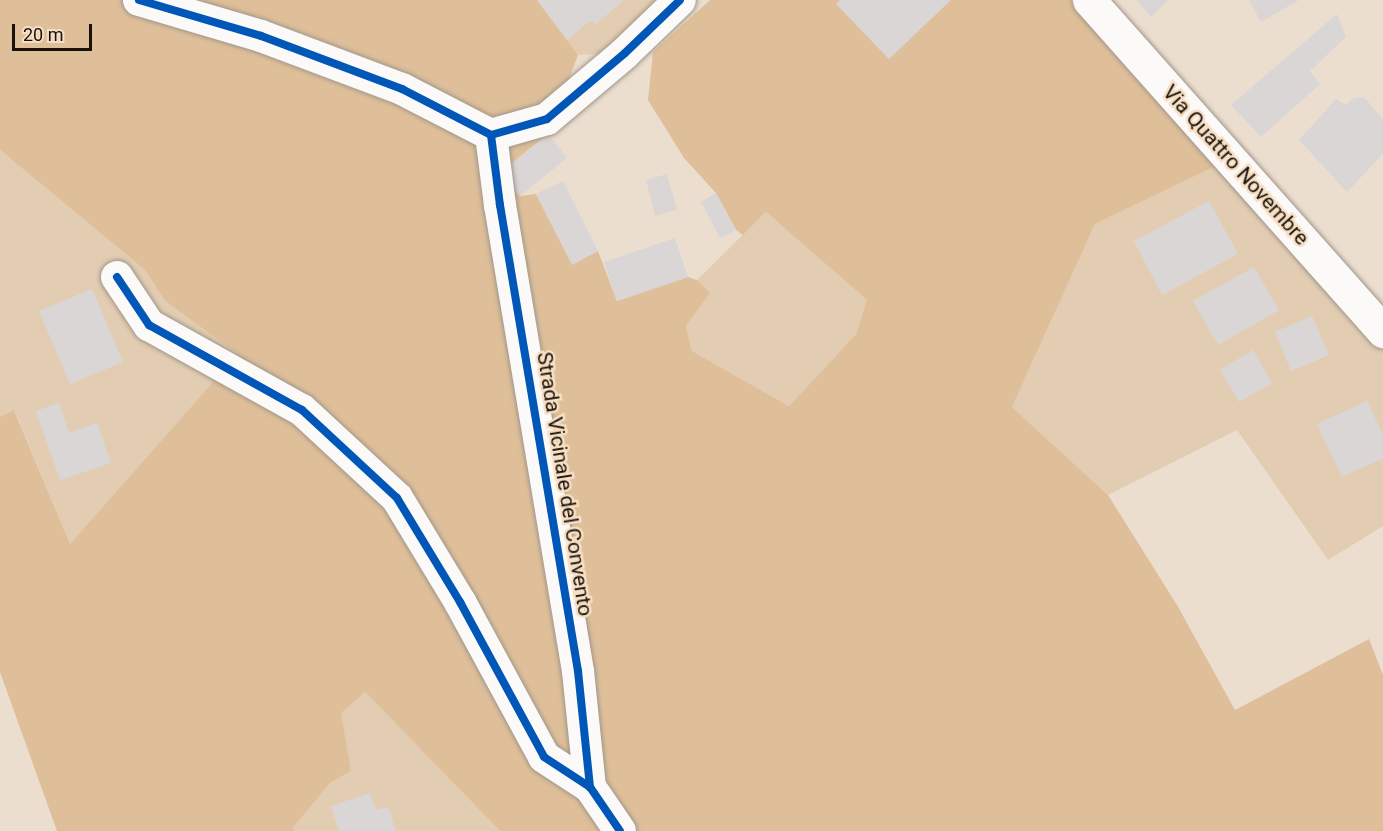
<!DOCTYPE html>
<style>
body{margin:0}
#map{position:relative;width:1383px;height:831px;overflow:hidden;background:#ebdecf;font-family:Roboto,sans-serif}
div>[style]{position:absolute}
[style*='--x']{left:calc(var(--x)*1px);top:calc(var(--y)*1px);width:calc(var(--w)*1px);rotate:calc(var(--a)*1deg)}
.green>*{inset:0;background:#e3cdb2}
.forest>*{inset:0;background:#dfbf99}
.building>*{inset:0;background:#dad6d6}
.roads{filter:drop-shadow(0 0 2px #a0968b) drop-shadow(0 0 2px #a0968b)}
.minor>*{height:32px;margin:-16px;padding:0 16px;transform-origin:16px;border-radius:16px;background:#fcfaf8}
.secondary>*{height:33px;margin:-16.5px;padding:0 16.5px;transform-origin:16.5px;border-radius:16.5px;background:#fcfaf8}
.cycleway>*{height:8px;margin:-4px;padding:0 4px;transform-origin:4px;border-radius:4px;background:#0057b8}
span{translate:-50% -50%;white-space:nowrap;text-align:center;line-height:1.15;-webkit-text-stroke:5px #f6dfc4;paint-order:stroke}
.street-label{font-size:21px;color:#1a1209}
.scale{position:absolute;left:12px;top:24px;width:80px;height:27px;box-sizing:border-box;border:3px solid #1a1209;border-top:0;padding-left:8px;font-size:18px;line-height:21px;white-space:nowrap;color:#1a1209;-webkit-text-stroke:4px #f6dfc4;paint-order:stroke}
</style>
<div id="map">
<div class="green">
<div style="clip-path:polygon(537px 0,686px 0,625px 53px,578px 55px)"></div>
<div style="clip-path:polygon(0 150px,145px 270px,165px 301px,239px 354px,70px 544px,15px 411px,0 417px)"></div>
<div style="clip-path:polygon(1218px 165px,1383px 348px,1383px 526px,1328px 560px,1237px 430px,1108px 495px,1012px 407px,1095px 224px)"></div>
<div style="clip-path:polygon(766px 212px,867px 300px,856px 334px,789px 406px,692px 351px,686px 326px,709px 293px,697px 280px)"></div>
<div style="clip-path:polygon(365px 692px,500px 831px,294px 831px,293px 828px,330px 783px,351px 771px,340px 713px)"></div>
</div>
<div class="forest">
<div style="clip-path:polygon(0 0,537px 0,578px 55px,548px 134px,501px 172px,520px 196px,536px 194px,572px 264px,598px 251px,617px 301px,688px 277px,697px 280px,710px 293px,686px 326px,692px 351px,789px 406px,856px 334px,867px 300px,766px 212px,743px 235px,736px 230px,716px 193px,684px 158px,648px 100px,653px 52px,710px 0,1072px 0,1218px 165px,1095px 224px,1012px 407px,1108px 495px,1177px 605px,1235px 710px,1369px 639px,1383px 675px,1383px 831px,500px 831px,365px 692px,341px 713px,351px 771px,330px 783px,293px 828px,294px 831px,57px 831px,0 672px,0 417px,14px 410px,70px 544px,238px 354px,165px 301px,145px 270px,0 150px)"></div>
</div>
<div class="building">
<div style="clip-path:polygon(537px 0,624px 0,596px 24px,590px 21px,567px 40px)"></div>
<div style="clip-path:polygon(840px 0,951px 0,889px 59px,836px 4px)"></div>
<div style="clip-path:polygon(1136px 0,1168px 0,1151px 17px)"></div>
<div style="clip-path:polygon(1249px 0,1299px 0,1261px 22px)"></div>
<div style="clip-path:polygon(1337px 14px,1346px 37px,1310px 71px,1320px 84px,1261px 137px,1231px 105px)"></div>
<div style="clip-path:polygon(1364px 97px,1383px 119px,1383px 154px,1347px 192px,1299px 140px,1336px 99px,1346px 105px,1354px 98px)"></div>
<div style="clip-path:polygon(548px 134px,567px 158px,520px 196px,501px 172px)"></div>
<div style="clip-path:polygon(667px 174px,677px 210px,655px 216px,646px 180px)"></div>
<div style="clip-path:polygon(563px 181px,598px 251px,572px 265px,536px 194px)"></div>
<div style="clip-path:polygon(716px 193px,736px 230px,720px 238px,701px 202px)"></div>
<div style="clip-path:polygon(1209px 201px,1238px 254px,1162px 295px,1134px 241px)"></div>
<div style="clip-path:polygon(675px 238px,688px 277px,617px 301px,604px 262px)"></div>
<div style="clip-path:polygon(1254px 267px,1279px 310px,1218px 345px,1193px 301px)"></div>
<div style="clip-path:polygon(92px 289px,123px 362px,70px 384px,39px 311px)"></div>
<div style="clip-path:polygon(1312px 316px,1329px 355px,1291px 371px,1275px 332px)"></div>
<div style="clip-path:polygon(1253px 350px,1272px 383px,1239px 402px,1220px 370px)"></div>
<div style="clip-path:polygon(1367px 401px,1383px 435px,1383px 458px,1342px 477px,1317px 424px)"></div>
<div style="clip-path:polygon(59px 403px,69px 433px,97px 423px,111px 463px,60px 480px,36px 411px)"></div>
<div style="clip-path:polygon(370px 793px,376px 810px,388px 807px,396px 831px,339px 831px,331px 806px)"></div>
</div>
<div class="roads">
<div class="minor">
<div style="--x:139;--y:0;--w:127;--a:16.4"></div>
<div style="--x:261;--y:36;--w:151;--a:20.6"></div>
<div style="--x:402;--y:89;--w:100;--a:27.3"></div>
<div style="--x:491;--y:135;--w:71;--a:82.7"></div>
<div style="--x:500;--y:205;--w:472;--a:80.5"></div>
<div style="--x:578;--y:671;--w:117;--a:84.1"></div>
<div style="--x:590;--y:787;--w:53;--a:55.7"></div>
<div style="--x:491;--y:135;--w:58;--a:-15.9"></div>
<div style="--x:547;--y:119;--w:102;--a:-40.2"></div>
<div style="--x:625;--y:53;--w:76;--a:-43.9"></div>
<div style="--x:117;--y:277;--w:58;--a:56.3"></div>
<div style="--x:149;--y:325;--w:175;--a:29.1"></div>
<div style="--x:302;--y:410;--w:129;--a:42.8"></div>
<div style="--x:397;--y:498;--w:122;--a:58.8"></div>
<div style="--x:460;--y:602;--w:176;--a:61.5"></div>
<div style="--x:544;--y:757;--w:55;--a:33.1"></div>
</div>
<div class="secondary">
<div style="--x:1089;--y:0;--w:443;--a:48.4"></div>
</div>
</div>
<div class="cycleway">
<div style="--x:139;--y:0;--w:127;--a:16.4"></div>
<div style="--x:261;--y:36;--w:151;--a:20.6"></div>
<div style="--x:402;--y:89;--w:100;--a:27.3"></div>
<div style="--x:491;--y:135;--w:71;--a:82.7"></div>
<div style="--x:500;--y:205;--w:472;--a:80.5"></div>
<div style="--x:578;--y:671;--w:117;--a:84.1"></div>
<div style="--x:590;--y:787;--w:53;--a:55.7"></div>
<div style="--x:491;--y:135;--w:58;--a:-15.9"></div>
<div style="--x:547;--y:119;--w:102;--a:-40.2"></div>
<div style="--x:625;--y:53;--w:76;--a:-43.9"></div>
<div style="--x:117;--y:277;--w:58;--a:56.3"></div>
<div style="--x:149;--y:325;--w:175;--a:29.1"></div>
<div style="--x:302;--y:410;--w:129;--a:42.8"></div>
<div style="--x:397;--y:498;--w:122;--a:58.8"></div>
<div style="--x:460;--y:602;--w:176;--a:61.5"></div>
<div style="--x:544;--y:757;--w:55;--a:33.1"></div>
</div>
<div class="street-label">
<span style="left:1236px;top:165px;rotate:48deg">Via Quattro Novembre</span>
<span style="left:565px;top:484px;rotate:81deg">Strada Vicinale del Convento</span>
</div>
<div class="scale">20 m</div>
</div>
